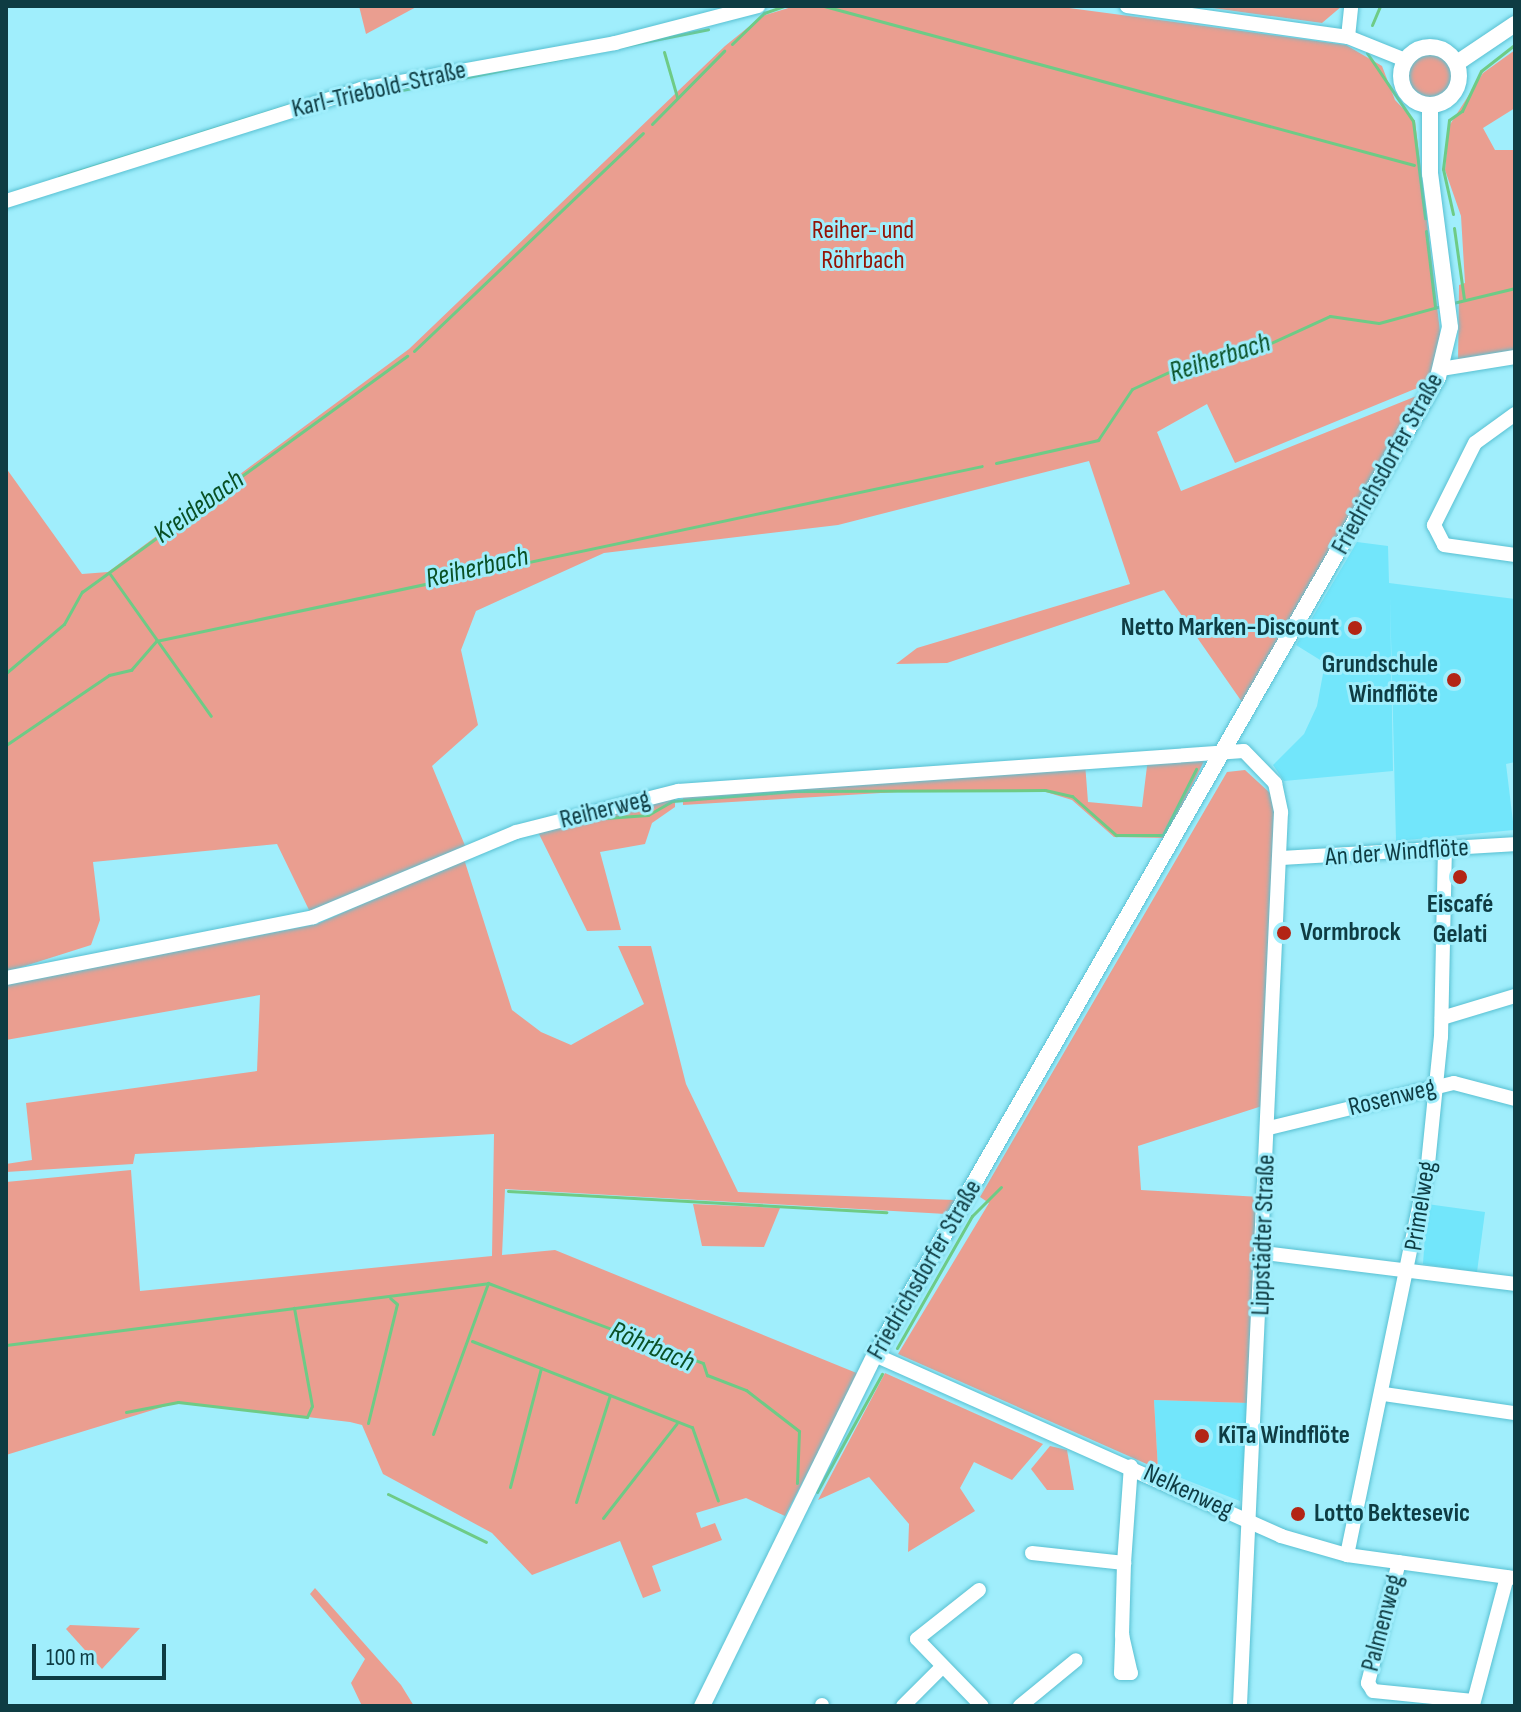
<!DOCTYPE html>
<meta charset="utf-8">
<style>
body{margin:0}
#map{position:relative;width:1521px;height:1712px;overflow:hidden;background:#a0eefc;font-family:"Sofia Sans Condensed",sans-serif}
div>[style]{position:absolute}
[style*='--x']{left:calc(var(--x)*1px);top:calc(var(--y)*1px);width:calc(var(--w)*1px);rotate:calc(var(--a)*1deg)}
.built>*{inset:0;background:#72e6fb}
.green>*{inset:0;background:#ea9e90}
.round{border-radius:50%}
.stream>*{height:3px;margin:-1.5px;padding:0 1.5px;transform-origin:1.5px;border-radius:1.5px;background:#6ecb86}
.roads{filter:drop-shadow(0 0 2px #58c0d2) drop-shadow(0 0 2px #58c0d2)}
.minor>*{height:14px;margin:-7px;padding:0 7px;transform-origin:7px;border-radius:7px;background:#fff}
.major>*{height:16px;margin:-8px;padding:0 8px;transform-origin:8px;border-radius:8px;background:#fff}
.major>.ring{margin:-8px;padding:0;box-sizing:content-box;background:none;border:16px solid #fff;border-radius:50%}
.dots>*{width:22px;height:22px;translate:-50% -50%;box-sizing:border-box;border:4px solid #a0eefc;border-radius:50%}
span{translate:-50% -50%;white-space:nowrap;text-align:center;line-height:1.15;-webkit-text-stroke:6px #a0eefc;paint-order:stroke}
.street-label{font-size:26px;color:#0e3c43}
.park-label{font-size:26px;color:#941406}
.poi-label{font-size:26px;color:#0e3c43;font-weight:700}
.right{translate:-100% -50%;text-align:right}
.left{translate:0 -50%;text-align:left}
.water-label{font-size:28px;color:#095025;font-style:italic}
.frame{position:absolute;inset:0;border:8px solid #0e3c43;pointer-events:none}
.scale{position:absolute;left:32px;top:1644px;width:134px;height:36px;box-sizing:border-box;border:4px solid #0e3c43;border-top:0;padding-left:10px;font-size:24px;line-height:28px;white-space:nowrap;color:#0e3c43;-webkit-text-stroke:6px #a0eefc;paint-order:stroke}
</style>
<div id="map">
<div class="built">
<div style="clip-path:polygon(1357px 542px,1388px 546px,1389px 583px,1515px 599px,1515px 762px,1506px 764px,1514px 830px,1396px 841px,1390px 596px,1393px 771px,1284px 781px,1273px 765px,1304px 734px,1317px 706px,1325px 663px,1296px 645px)"></div>
<div style="clip-path:polygon(1427px 1204px,1485px 1212px,1477px 1272px,1423px 1264px)"></div>
<div style="clip-path:polygon(1154px 1400px,1249px 1403px,1240px 1501px,1158px 1469px)"></div>
</div>
<div class="green">
<div style="clip-path:polygon(359px 6px,418px 6px,366px 34px)"></div>
<div style="clip-path:polygon(795px 6px,1054px 6px,1346px 45px,1382px 66px,1395px 100px,1415px 121px,1441px 340px,1427px 384px,1235px 463px,1207px 404px,1157px 432px,1181px 491px,1424px 393px,1242px 702px,1164px 590px,947px 663px,896px 664px,917px 648px,1130px 584px,1089px 461px,838px 525px,604px 553px,476px 611px,461px 650px,478px 725px,432px 766px,466px 848px,310px 912px,277px 844px,93px 862px,100px 920px,91px 945px,6px 972px,6px 468px,82px 574px,108px 572px,409px 349px,725px 46px,762px 16px)"></div>
<div style="clip-path:polygon(1198px 6px,1342px 6px,1322px 23px)"></div>
<div style="clip-path:polygon(1515px 50px,1515px 108px,1483px 128px,1495px 150px,1515px 150px,1515px 352px,1458px 361px,1459px 285px,1465px 283px,1461px 216px,1445px 170px,1449px 126px,1483px 73px)"></div>
<div class="round" style="left:1407px;top:51px;width:48px;height:48px"></div>
<div style="clip-path:polygon(1208px 753px,1166px 838px,1114px 837px,1072px 800px,1046px 792px,930px 790px,683px 805px,683px 794px,1085px 763px,1088px 802px,1142px 807px,1148px 758px)"></div>
<div style="clip-path:polygon(1245px 770px,1270px 793px,1274px 813px,1262px 1106px,1138px 1146px,1141px 1190px,1260px 1197px,1249px 1403px,1154px 1400px,1158px 1469px,898px 1354px,989px 1203px,980px 1197px,1227px 772px)"></div>
<div style="clip-path:polygon(675px 796px,675px 807px,652px 823px,645px 844px,600px 852px,621px 930px,587px 931px,538px 832px)"></div>
<div style="clip-path:polygon(464px 859px,512px 1010px,541px 1032px,571px 1045px,644px 1004px,618px 946px,651px 946px,686px 1084px,738px 1192px,955px 1200px,946px 1214px,505px 1189px,502px 1255px,555px 1250px,859px 1374px,785px 1516px,746px 1498px,696px 1513px,701px 1528px,715px 1523px,722px 1540px,652px 1566px,661px 1591px,643px 1598px,620px 1541px,532px 1575px,492px 1533px,383px 1474px,362px 1425px,350px 1422px,179px 1402px,6px 1455px,6px 1182px,131px 1170px,140px 1291px,492px 1256px,494px 1134px,135px 1154px,133px 1164px,6px 1172px,6px 1164px,32px 1160px,26px 1103px,257px 1071px,260px 995px,6px 1040px,6px 984px,317px 924px)"></div>
<div style="clip-path:polygon(693px 1204px,780px 1208px,764px 1247px,702px 1246px)"></div>
<div style="clip-path:polygon(885px 1373px,1043px 1444px,1012px 1480px,974px 1462px,960px 1488px,975px 1511px,908px 1552px,909px 1524px,869px 1477px,818px 1500px)"></div>
<div style="clip-path:polygon(1050px 1446px,1067px 1450px,1074px 1490px,1047px 1490px,1031px 1469px)"></div>
<div style="clip-path:polygon(315px 1588px,401px 1685px,414px 1706px,362px 1706px,351px 1683px,365px 1659px,310px 1594px)"></div>
<div style="clip-path:polygon(70px 1625px,140px 1628px,102px 1669px,66px 1629px)"></div>
</div>
<div class="stream">
<div style="--x:824;--y:6;--w:611;--a:15.08"></div>
<div style="--x:1372;--y:25;--w:21;--a:-67"></div>
<div style="--x:732;--y:44;--w:45;--a:-44.1"></div>
<div style="--x:764;--y:13;--w:21;--a:-19"></div>
<div style="--x:664;--y:52;--w:47;--a:73.9"></div>
<div style="--x:1367;--y:53;--w:82;--a:55.9"></div>
<div style="--x:1413;--y:121;--w:98;--a:82.9"></div>
<div style="--x:351;--y:100;--w:364;--a:-11.2"></div>
<div style="--x:652;--y:124;--w:103;--a:-45.4"></div>
<div style="--x:59;--y:177;--w:304;--a:-17.4"></div>
<div style="--x:1453;--y:214;--w:46;--a:-102.5"></div>
<div style="--x:1443;--y:169;--w:49;--a:-83"></div>
<div style="--x:1449;--y:120;--w:16;--a:-35"></div>
<div style="--x:1462;--y:111;--w:44;--a:-64.6"></div>
<div style="--x:1481;--y:71;--w:41;--a:-38"></div>
<div style="--x:1454;--y:228;--w:72;--a:82"></div>
<div style="--x:1426;--y:231;--w:77;--a:83.2"></div>
<div style="--x:1453;--y:303;--w:64;--a:-13.6"></div>
<div style="--x:414;--y:351;--w:316;--a:-43.6"></div>
<div style="--x:996;--y:463;--w:105;--a:-12.7"></div>
<div style="--x:1098;--y:440;--w:61;--a:-56.3"></div>
<div style="--x:1132;--y:389;--w:60;--a:-24.8"></div>
<div style="--x:1186;--y:364;--w:50;--a:-5.7"></div>
<div style="--x:1236;--y:359;--w:103;--a:-24.6"></div>
<div style="--x:1330;--y:316;--w:49;--a:8.1"></div>
<div style="--x:1379;--y:323;--w:64;--a:-15.3"></div>
<div style="--x:110;--y:574;--w:174;--a:54.6"></div>
<div style="--x:6;--y:673;--w:76;--a:-40.2"></div>
<div style="--x:64;--y:624;--w:37;--a:-61"></div>
<div style="--x:82;--y:592;--w:402;--a:-36"></div>
<div style="--x:6;--y:745;--w:125;--a:-34.2"></div>
<div style="--x:109;--y:675;--w:23;--a:-13"></div>
<div style="--x:131;--y:670;--w:38;--a:-49"></div>
<div style="--x:156;--y:641;--w:844;--a:-11.96"></div>
<div style="--x:605;--y:818;--w:43;--a:-4"></div>
<div style="--x:648;--y:815;--w:28;--a:-30"></div>
<div style="--x:672;--y:801;--w:122;--a:-4.7"></div>
<div style="--x:794;--y:791;--w:251;--a:-0.2"></div>
<div style="--x:1045;--y:790;--w:28;--a:13"></div>
<div style="--x:1072;--y:796;--w:59;--a:41.6"></div>
<div style="--x:1116;--y:835;--w:47;--a:0"></div>
<div style="--x:1163;--y:835;--w:74;--a:-63.4"></div>
<div style="--x:508;--y:1191;--w:379;--a:3.2"></div>
<div style="--x:472;--y:1341;--w:236;--a:21.4"></div>
<div style="--x:692;--y:1427;--w:78;--a:70.6"></div>
<div style="--x:6;--y:1345;--w:486;--a:-7.3"></div>
<div style="--x:488;--y:1283;--w:229;--a:20.4"></div>
<div style="--x:703;--y:1363;--w:13;--a:72"></div>
<div style="--x:707;--y:1375;--w:42;--a:21"></div>
<div style="--x:746;--y:1390;--w:67;--a:37.7"></div>
<div style="--x:799;--y:1431;--w:52;--a:92.2"></div>
<div style="--x:897;--y:1348;--w:152;--a:-60.4"></div>
<div style="--x:972;--y:1216;--w:41;--a:-45"></div>
<div style="--x:126;--y:1412;--w:53;--a:-10.9"></div>
<div style="--x:178;--y:1402;--w:130;--a:6.6"></div>
<div style="--x:307;--y:1417;--w:12;--a:-66"></div>
<div style="--x:312;--y:1406;--w:100;--a:-100.4"></div>
<div style="--x:368;--y:1423;--w:122;--a:-76.3"></div>
<div style="--x:397;--y:1304;--w:9;--a:-139"></div>
<div style="--x:433;--y:1434;--w:161;--a:-70"></div>
<div style="--x:510;--y:1487;--w:123;--a:-75.4"></div>
<div style="--x:817;--y:1492;--w:135;--a:-61.2"></div>
<div style="--x:388;--y:1494;--w:109;--a:26.1"></div>
<div style="--x:576;--y:1502;--w:112;--a:-72.4"></div>
<div style="--x:603;--y:1518;--w:120;--a:-52.1"></div>
</div>
<div class="roads">
<div class="minor">
<div style="--x:1127;--y:6;--w:223;--a:8"></div>
<div style="--x:1348;--y:37;--w:61;--a:22"></div>
<div style="--x:1348;--y:37;--w:31;--a:-84"></div>
<div style="--x:6;--y:201;--w:373;--a:-17.5"></div>
<div style="--x:362;--y:89;--w:257;--a:-10.3"></div>
<div style="--x:615;--y:43;--w:148;--a:-14.5"></div>
<div style="--x:1441;--y:369;--w:75;--a:-9.2"></div>
<div style="--x:1515;--y:414;--w:49;--a:144.1"></div>
<div style="--x:1475;--y:443;--w:92;--a:116.6"></div>
<div style="--x:1434;--y:525;--w:22;--a:63"></div>
<div style="--x:1444;--y:545;--w:72;--a:8"></div>
<div style="--x:1280;--y:858;--w:235;--a:-3.4"></div>
<div style="--x:6;--y:978;--w:313;--a:-11.2"></div>
<div style="--x:313;--y:917;--w:220;--a:-22.7"></div>
<div style="--x:516;--y:832;--w:167;--a:-14.2"></div>
<div style="--x:678;--y:791;--w:567;--a:-4.04"></div>
<div style="--x:1244;--y:751;--w:45;--a:45.9"></div>
<div style="--x:1275;--y:783;--w:30;--a:78"></div>
<div style="--x:1281;--y:812;--w:895;--a:92.63"></div>
<div style="--x:1442;--y:1018;--w:76;--a:-16.8"></div>
<div style="--x:1269;--y:1128;--w:190;--a:-13.7"></div>
<div style="--x:1454;--y:1083;--w:63;--a:14.7"></div>
<div style="--x:1264;--y:1253;--w:253;--a:7"></div>
<div style="--x:875;--y:1355;--w:445;--a:24"></div>
<div style="--x:1281;--y:1536;--w:69;--a:16.1"></div>
<div style="--x:1347;--y:1555;--w:170;--a:7.8"></div>
<div style="--x:1384;--y:1394;--w:132;--a:8.3"></div>
<div style="--x:1032;--y:1553;--w:93;--a:6.2"></div>
<div style="--x:1347;--y:1555;--w:399;--a:-78.3"></div>
<div style="--x:1428;--y:1164;--w:128;--a:-84.2"></div>
<div style="--x:1441;--y:1037;--w:187;--a:-88.8"></div>
<div style="--x:1399;--y:1562;--w:125;--a:104.4"></div>
<div style="--x:1368;--y:1683;--w:9;--a:58"></div>
<div style="--x:1373;--y:1691;--w:101;--a:5.7"></div>
<div style="--x:1474;--y:1701;--w:128;--a:-75.1"></div>
<div style="--x:979;--y:1590;--w:79;--a:141.7"></div>
<div style="--x:917;--y:1639;--w:93;--a:45.9"></div>
<div style="--x:1122;--y:1635;--w:39;--a:77"></div>
<div style="--x:1131;--y:1673;--w:10;--a:180"></div>
<div style="--x:1121;--y:1673;--w:38;--a:-88"></div>
<div style="--x:1122;--y:1635;--w:72;--a:-88.4"></div>
<div style="--x:1124;--y:1563;--w:97;--a:-85.9"></div>
<div style="--x:822;--y:1705;--w:1;--a:90"></div>
<div style="--x:903;--y:1706;--w:55;--a:-45"></div>
<div style="--x:1020;--y:1706;--w:72;--a:-39.4"></div>
</div>
<div class="major">
<div class="ring" style="left:1401px;top:47px;width:42px;height:42px"></div>
<div style="--x:1457;--y:63;--w:70;--a:-33.9"></div>
<div style="--x:702;--y:1706;--w:391;--a:-63.8"></div>
<div style="--x:875;--y:1355;--w:1128;--a:-60.07"></div>
<div style="--x:1438;--y:377;--w:51;--a:-76.5"></div>
<div style="--x:1450;--y:327;--w:154;--a:-97.4"></div>
<div style="--x:1430;--y:174;--w:69;--a:-90"></div>
</div>
</div>
<div class="dots">
<div style="left:1355px;top:628px;background:#b32515"></div>
<div style="left:1454px;top:680px;background:#b32515"></div>
<div style="left:1460px;top:877px;background:#b32515"></div>
<div style="left:1284px;top:933px;background:#b32515"></div>
<div style="left:1202px;top:1436px;background:#b32515"></div>
<div style="left:1298px;top:1514px;background:#b32515"></div>
</div>
<div class="street-label">
<span style="left:379px;top:90px;rotate:-13deg">Karl-Triebold-Straße</span>
<span style="left:1388px;top:464px;rotate:-61deg">Friedrichsdorfer Straße</span>
<span style="left:605px;top:810px;rotate:-14deg">Reiherweg</span>
<span style="left:1397px;top:853px;rotate:-4deg">An der Windflöte</span>
<span style="left:1392px;top:1098px;rotate:-14deg">Rosenweg</span>
<span style="left:1421px;top:1206px;rotate:-81deg">Primelweg</span>
<span style="left:1264px;top:1235px;rotate:-88deg">Lippstädter Straße</span>
<span style="left:925px;top:1270px;rotate:-60deg">Friedrichsdorfer Straße</span>
<span style="left:1188px;top:1492px;rotate:25deg">Nelkenweg</span>
<span style="left:1383px;top:1623px;rotate:-75deg">Palmenweg</span>
</div>
<div class="park-label">
<span style="left:863px;top:246px">Reiher- und<br>Röhrbach</span>
</div>
<div class="poi-label">
<span class="right" style="left:1339px;top:628px">Netto Marken-Discount</span>
<span class="right" style="left:1438px;top:680px">Grundschule<br>Windflöte</span>
<span style="left:1460px;top:920px">Eiscafé<br>Gelati</span>
<span class="left" style="left:1300px;top:933px">Vormbrock</span>
<span class="left" style="left:1218px;top:1436px">KiTa Windflöte</span>
<span class="left" style="left:1314px;top:1514px">Lotto Bektesevic</span>
</div>
<div class="water-label">
<span style="left:1220px;top:358px;rotate:-18deg">Reiherbach</span>
<span style="left:199px;top:507px;rotate:-36deg">Kreidebach</span>
<span style="left:477px;top:568px;rotate:-13deg">Reiherbach</span>
<span style="left:652px;top:1347px;rotate:23deg">Röhrbach</span>
</div>
<div class="frame"></div>
<div class="scale">100 m</div>
</div>
